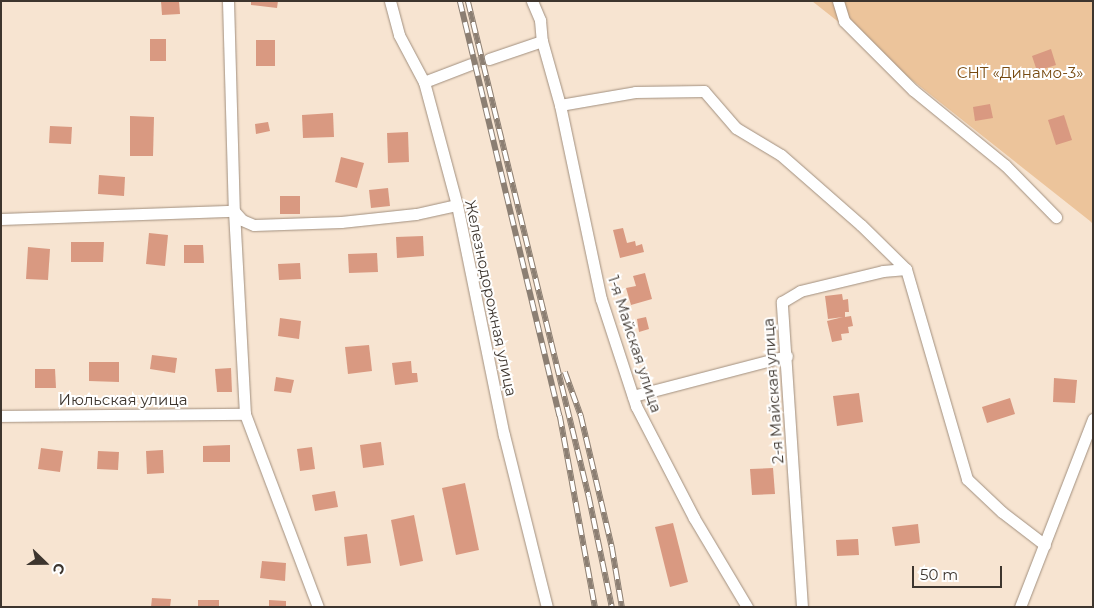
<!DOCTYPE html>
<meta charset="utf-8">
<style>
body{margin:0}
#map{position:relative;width:1094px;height:608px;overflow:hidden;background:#f7e4d1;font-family:Montserrat,sans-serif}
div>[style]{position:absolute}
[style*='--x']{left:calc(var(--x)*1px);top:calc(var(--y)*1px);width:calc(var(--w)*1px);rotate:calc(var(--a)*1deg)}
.green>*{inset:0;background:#ecc49b}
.building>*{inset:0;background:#d99981}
.minor-tunnel>*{height:11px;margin-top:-5.5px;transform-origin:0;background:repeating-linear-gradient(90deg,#d2c1b0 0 11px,transparent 0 16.5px)}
.roads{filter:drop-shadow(0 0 1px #a18f7e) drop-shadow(0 0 1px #a18f7e)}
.minor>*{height:11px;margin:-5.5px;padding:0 5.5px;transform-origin:5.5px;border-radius:5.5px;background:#fff}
.rail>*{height:5.5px;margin-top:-2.75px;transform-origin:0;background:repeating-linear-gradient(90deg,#fff 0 11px,#8c7f73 0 22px);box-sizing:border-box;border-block:1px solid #8c7f73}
span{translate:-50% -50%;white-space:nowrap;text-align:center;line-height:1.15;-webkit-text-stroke:4px #fff;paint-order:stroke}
.park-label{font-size:15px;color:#774a11}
.street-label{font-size:15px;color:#3d352e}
.frame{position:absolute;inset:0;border:2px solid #3d352e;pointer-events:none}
.north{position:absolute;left:20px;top:538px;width:50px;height:50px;-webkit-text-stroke:4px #fff;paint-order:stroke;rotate:112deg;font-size:14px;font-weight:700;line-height:20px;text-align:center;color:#3d352e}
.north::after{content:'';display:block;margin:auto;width:18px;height:22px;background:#3d352e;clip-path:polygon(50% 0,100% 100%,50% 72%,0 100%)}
.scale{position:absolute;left:912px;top:566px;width:90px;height:22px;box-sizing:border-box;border:2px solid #3d352e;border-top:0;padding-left:6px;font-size:15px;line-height:18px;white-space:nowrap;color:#3d352e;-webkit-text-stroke:4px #fff;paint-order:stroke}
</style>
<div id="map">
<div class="green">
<div style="clip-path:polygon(812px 1px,1093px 1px,1093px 224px,1090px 221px)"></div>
</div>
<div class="building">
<div style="clip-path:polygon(161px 1px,179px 1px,180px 14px,162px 15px)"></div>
<div style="clip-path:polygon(251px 1px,278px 1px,277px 8px,251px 5px)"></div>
<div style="clip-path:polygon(150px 39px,166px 39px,166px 61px,150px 61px)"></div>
<div style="clip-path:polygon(256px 40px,275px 40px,275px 66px,256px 66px)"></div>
<div style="clip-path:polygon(1051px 49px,1056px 65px,1037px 71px,1032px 56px)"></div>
<div style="clip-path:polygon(990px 104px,993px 118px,975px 121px,973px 107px)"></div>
<div style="clip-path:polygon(333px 113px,334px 137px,303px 138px,302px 115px)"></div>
<div style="clip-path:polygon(1064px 115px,1072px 140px,1056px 145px,1048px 120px)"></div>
<div style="clip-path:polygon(130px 116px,154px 117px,153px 156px,130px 156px)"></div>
<div style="clip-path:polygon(268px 122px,270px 131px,256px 134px,255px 124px)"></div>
<div style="clip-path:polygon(50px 126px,72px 127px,71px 144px,49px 143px)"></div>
<div style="clip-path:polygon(408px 132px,409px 162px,388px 163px,387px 133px)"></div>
<div style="clip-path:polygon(341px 157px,364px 163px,357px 188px,335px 182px)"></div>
<div style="clip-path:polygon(99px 175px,125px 177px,124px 196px,98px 194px)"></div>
<div style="clip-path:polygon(388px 188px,390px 206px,371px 208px,369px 190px)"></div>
<div style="clip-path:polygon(280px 196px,300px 196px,300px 214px,280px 214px)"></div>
<div style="clip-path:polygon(623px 228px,627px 243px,635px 241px,636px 246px,642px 244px,644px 252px,620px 258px,613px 230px)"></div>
<div style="clip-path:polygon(149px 233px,168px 235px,165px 266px,146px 264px)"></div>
<div style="clip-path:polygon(423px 236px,424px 256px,397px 258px,396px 237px)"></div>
<div style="clip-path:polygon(71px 242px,104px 242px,103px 262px,71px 262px)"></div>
<div style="clip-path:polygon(184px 245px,203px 245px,204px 263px,184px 263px)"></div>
<div style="clip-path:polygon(28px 247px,50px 249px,48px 280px,26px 279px)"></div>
<div style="clip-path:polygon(377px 253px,378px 272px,349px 273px,348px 254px)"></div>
<div style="clip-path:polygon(300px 263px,301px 279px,279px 280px,278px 264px)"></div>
<div style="clip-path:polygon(645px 273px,652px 299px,631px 305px,626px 288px,636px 286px,633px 276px)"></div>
<div style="clip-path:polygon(842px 294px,843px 300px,848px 299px,849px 312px,845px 312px,845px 317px,851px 316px,853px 326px,848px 327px,849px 333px,841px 334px,842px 340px,832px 342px,827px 321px,843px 317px,828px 319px,825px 296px)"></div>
<div style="clip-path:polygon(646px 317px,649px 329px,639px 332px,637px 319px)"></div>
<div style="clip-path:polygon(280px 318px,301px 321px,299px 339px,278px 336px)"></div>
<div style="clip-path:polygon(369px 345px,372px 371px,348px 374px,345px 347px)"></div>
<div style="clip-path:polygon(152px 355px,177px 358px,175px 373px,150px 369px)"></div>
<div style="clip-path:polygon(411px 361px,412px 373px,417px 373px,418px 382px,395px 385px,392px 363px)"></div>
<div style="clip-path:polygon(89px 362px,119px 362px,119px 382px,89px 381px)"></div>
<div style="clip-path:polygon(231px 368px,232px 392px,217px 392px,215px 369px)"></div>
<div style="clip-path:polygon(35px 369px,55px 369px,56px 388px,35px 388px)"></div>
<div style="clip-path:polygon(276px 377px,294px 380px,291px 393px,274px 391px)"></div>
<div style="clip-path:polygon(1054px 378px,1077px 380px,1075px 403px,1053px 402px)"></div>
<div style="clip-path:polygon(859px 393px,863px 422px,837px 426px,833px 396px)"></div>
<div style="clip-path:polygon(1010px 398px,1015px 414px,987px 423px,982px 407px)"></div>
<div style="clip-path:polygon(381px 442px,384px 465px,363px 468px,360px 445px)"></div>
<div style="clip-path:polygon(230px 445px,230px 462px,203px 462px,203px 446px)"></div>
<div style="clip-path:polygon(312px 447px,315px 469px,300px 471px,297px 449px)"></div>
<div style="clip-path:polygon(41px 448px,63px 451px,60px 472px,38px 469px)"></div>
<div style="clip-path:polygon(163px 450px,164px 473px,147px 474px,146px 451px)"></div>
<div style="clip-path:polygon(98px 451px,119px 452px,118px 470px,97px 469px)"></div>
<div style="clip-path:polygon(773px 468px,775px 494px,752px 495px,750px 469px)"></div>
<div style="clip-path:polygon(465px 483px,479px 550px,456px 555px,442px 488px)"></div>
<div style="clip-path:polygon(335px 491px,338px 507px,315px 511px,312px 495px)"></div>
<div style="clip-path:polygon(414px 515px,423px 561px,400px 566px,391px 520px)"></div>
<div style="clip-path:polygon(673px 523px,688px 582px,670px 587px,655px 527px)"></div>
<div style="clip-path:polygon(918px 524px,920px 543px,895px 546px,892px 527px)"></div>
<div style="clip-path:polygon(367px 534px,371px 563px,347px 566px,344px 537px)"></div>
<div style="clip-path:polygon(858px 539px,859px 555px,837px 556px,836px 540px)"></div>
<div style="clip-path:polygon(262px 561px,286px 563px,285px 581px,260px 578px)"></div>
<div style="clip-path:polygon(152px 598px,171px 599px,170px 607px,151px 607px)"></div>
<div style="clip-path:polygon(198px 600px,219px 600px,219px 607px,198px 607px)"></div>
<div style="clip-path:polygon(269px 600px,286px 601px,286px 607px,269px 607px)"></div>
</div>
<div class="minor-tunnel">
<div style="--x:471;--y:64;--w:19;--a:-16"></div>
</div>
<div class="roads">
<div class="minor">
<div style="--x:228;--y:1;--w:210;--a:88.4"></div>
<div style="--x:234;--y:211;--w:203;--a:86.9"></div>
<div style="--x:245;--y:414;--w:206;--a:69.3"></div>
<div style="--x:390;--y:1;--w:35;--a:75"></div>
<div style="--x:399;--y:35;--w:53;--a:62"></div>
<div style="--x:424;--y:82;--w:127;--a:75"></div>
<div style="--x:457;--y:205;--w:235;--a:78.5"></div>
<div style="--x:504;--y:435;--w:177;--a:76"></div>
<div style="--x:532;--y:1;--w:21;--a:67"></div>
<div style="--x:540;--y:20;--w:21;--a:85"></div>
<div style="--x:542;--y:41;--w:66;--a:74.3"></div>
<div style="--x:560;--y:105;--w:198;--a:78.1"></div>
<div style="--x:601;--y:299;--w:113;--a:71.9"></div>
<div style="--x:636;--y:406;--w:126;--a:62.6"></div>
<div style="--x:694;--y:518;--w:104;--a:59.2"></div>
<div style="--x:838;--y:1;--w:21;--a:73"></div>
<div style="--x:844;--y:21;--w:98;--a:45"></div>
<div style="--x:913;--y:90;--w:119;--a:39.2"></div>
<div style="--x:1005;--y:165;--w:73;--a:45.6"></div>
<div style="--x:489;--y:59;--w:56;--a:-18.8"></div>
<div style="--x:424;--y:82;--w:50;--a:-21"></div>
<div style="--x:560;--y:105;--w:76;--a:-9.8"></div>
<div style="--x:635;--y:92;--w:69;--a:-0.8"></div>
<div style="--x:704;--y:91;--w:49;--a:49.1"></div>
<div style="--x:736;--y:128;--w:52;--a:31"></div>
<div style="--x:781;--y:155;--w:106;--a:41.2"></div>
<div style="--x:861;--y:225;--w:63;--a:44.4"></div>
<div style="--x:906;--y:269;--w:219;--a:73.8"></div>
<div style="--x:967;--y:479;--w:48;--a:43.3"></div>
<div style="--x:1002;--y:512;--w:54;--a:37.5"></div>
<div style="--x:1;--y:219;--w:233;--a:-2"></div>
<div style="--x:234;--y:211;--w:12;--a:48"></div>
<div style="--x:242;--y:220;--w:13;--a:23"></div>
<div style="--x:254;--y:225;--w:87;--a:-2"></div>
<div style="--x:341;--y:222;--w:75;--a:-6.1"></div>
<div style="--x:416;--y:214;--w:42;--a:-12.4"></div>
<div style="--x:633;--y:396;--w:159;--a:-14.6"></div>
<div style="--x:1;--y:416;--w:244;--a:-0.5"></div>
<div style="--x:802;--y:607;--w:306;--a:-93.8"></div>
<div style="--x:782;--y:302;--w:21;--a:-31"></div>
<div style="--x:800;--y:291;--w:85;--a:-13.5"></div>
<div style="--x:883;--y:271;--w:23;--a:-5"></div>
<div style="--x:1020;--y:607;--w:202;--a:-68.8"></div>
</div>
</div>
<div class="rail">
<div style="--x:460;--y:1;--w:427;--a:76.5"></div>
<div style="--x:560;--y:416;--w:194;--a:79.6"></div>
<div style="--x:468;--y:1;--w:511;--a:76.29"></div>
<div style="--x:589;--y:497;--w:112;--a:78.2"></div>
<div style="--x:565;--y:372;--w:47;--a:70"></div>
<div style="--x:581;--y:416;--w:135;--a:76.7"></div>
<div style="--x:612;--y:547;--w:61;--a:80.5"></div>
</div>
<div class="park-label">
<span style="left:1020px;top:73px">СНТ «Динамо-3»</span>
</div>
<div class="street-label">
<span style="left:491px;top:298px;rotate:78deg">Железнодорожная улица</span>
<span style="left:635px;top:344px;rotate:72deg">1-я Майская улица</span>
<span style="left:773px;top:391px;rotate:-94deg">2-я Майская улица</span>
<span style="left:123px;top:400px">Июльская улица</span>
</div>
<div class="frame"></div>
<div class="north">С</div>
<div class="scale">50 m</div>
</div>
